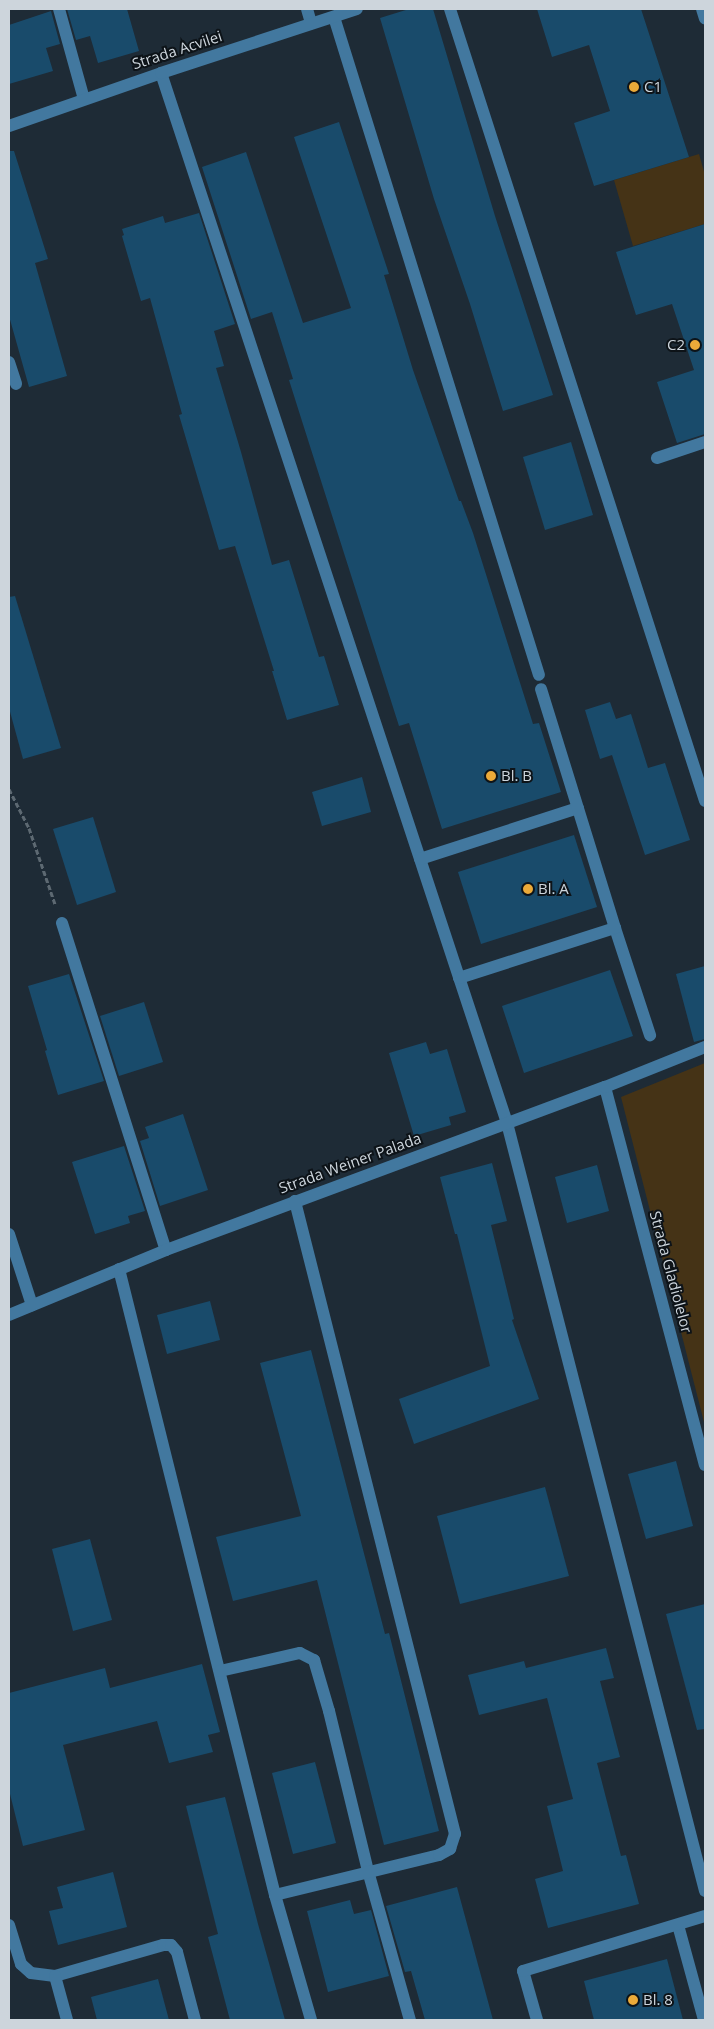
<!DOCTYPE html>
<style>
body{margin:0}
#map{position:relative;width:714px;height:2029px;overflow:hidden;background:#1e2b36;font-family:"Open Sans",sans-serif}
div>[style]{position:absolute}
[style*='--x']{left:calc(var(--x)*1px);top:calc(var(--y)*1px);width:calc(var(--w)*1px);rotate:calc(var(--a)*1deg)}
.green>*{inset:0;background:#453316}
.building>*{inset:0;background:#194b6b}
.path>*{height:3px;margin-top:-1.5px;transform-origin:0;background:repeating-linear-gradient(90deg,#5d6972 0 5px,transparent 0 7.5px)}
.minor>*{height:12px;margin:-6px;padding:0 6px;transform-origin:6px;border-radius:6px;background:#42789f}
.dots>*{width:14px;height:14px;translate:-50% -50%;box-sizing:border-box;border:2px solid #0d1318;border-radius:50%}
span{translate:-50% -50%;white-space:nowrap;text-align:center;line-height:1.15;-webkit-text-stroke:4px #0d1318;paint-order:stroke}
.street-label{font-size:15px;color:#cdd5dc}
.poi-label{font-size:15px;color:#cdd5dc}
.left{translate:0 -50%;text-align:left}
.right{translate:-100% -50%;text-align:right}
.frame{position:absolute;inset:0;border:10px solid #cdd5dc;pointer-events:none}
</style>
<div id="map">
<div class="green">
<div style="clip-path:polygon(699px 154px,705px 175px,705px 224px,633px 246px,614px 180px)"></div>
<div style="clip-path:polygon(705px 1063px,705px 1426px,621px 1097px)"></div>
</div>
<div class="building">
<div style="clip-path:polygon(67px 9px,127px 9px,139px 51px,98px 63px,90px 36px,76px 40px)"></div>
<div style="clip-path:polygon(409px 9px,433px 9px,495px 216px,553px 395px,503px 411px,470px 304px,434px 199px,380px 18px)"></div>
<div style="clip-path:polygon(537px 9px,641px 9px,689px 157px,594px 186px,574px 123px,610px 111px,589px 45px,552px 57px)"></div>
<div style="clip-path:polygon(51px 11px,60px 44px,46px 48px,53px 71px,9px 84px,9px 25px)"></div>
<div style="clip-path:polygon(339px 122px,389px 274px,384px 275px,413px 370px,459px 501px,461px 501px,473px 533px,533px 724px,539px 723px,561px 792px,442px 829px,409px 723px,399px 726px,301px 418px,289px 380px,293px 379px,272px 312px,251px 319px,202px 167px,246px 152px,303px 323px,351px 308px,294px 137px)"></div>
<div style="clip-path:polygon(9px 151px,14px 151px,48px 259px,35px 263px,67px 376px,29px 387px,9px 316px)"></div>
<div style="clip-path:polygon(199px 213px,235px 324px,214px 331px,224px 366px,216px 368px,241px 452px,272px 565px,289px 560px,319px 657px,324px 656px,339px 705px,287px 720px,272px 671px,274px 671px,235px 546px,219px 550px,179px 415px,182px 414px,150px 298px,141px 301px,122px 236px,124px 235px,122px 229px,163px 216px,165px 223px)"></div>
<div style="clip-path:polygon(705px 224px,705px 434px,677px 443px,657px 382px,694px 370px,672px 304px,636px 315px,616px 252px)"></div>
<div style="clip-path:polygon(571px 442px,593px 515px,545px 530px,523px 457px)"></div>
<div style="clip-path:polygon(15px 596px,61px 748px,23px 759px,9px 708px,9px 597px)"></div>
<div style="clip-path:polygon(610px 702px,616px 719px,631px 714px,648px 768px,665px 763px,690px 840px,645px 855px,612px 755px,600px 759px,585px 710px)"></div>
<div style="clip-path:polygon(362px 777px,371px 812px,322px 826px,312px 792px)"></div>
<div style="clip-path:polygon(93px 817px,116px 892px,77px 905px,53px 829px)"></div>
<div style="clip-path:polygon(574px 835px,597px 907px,481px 944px,458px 872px)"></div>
<div style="clip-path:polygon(705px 966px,705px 1039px,694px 1042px,676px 974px)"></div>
<div style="clip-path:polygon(610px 970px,633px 1036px,524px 1073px,502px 1006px)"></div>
<div style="clip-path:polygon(69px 974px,104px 1081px,58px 1095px,45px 1051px,47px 1050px,28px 986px)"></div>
<div style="clip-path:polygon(144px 1002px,163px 1062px,119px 1076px,100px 1016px)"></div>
<div style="clip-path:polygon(426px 1042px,430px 1054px,447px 1049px,466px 1112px,449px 1117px,451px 1125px,414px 1136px,389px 1053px)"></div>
<div style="clip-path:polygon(183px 1114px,208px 1190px,160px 1206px,140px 1141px,149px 1138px,145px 1127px)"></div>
<div style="clip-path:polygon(124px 1146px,145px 1211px,128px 1216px,130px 1223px,95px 1234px,72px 1162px)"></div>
<div style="clip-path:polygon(492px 1163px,507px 1221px,491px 1225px,514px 1319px,512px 1320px,539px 1399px,414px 1444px,399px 1399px,490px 1366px,457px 1234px,455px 1234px,440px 1177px)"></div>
<div style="clip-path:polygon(597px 1165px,609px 1211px,567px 1223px,555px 1177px)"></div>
<div style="clip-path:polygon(210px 1301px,220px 1340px,167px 1354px,157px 1315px)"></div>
<div style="clip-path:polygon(311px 1350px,385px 1634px,389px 1633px,439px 1831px,384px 1845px,317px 1580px,233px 1601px,216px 1537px,301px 1516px,260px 1363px)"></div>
<div style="clip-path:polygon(676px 1461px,693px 1526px,646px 1539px,628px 1474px)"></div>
<div style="clip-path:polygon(545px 1487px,569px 1576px,460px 1604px,437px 1516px)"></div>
<div style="clip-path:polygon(90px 1539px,112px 1620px,73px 1631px,52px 1549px)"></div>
<div style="clip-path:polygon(705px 1604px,705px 1729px,697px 1730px,666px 1614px)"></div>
<div style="clip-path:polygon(606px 1648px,614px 1678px,600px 1681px,620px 1757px,597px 1763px,621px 1856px,626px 1855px,639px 1904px,548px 1928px,535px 1879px,563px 1871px,547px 1806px,573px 1799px,547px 1698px,479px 1715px,468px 1675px,524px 1661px,526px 1668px)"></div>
<div style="clip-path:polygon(202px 1664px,220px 1732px,208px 1735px,213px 1752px,169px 1763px,157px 1721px,63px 1745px,85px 1830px,23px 1846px,9px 1790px,9px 1693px,105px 1668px,110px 1688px)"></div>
<div style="clip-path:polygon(315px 1762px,336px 1843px,293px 1854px,272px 1773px)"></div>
<div style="clip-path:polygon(225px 1797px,258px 1924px,285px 2020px,230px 2020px,208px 1937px,218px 1934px,186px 1806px)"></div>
<div style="clip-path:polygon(113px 1872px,127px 1927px,58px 1945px,49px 1911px,63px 1908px,57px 1887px)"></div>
<div style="clip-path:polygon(457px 1887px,493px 2020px,425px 2020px,411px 1971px,405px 1972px,386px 1906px)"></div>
<div style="clip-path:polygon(350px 1900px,354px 1914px,371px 1910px,389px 1976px,328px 1992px,307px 1911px)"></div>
<div style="clip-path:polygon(667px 1959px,683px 2020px,594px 2020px,584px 1981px)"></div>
<div style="clip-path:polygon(158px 1979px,169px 2020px,97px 2020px,91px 1997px)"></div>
</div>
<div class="path">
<div style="--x:9;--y:789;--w:44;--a:62.9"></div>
<div style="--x:29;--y:828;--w:80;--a:71.1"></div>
</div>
<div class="minor">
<div style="--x:59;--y:9;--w:93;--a:74.5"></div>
<div style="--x:307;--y:9;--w:15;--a:74"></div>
<div style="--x:450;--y:9;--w:832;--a:72.15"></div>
<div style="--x:702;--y:9;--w:10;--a:73"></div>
<div style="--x:334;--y:17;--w:689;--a:72.7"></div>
<div style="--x:161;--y:73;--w:1106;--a:71.76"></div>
<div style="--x:507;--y:1123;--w:793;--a:75.54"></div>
<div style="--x:9;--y:126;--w:161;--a:-19.2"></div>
<div style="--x:161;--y:73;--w:206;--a:-18.1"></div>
<div style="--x:9;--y:362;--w:23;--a:72"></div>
<div style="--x:657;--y:458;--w:51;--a:-18.4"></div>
<div style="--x:420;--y:859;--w:166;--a:-17.9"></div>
<div style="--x:62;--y:923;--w:343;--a:72.4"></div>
<div style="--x:615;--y:928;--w:113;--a:71.9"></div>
<div style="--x:459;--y:978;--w:164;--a:-17.8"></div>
<div style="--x:615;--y:928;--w:250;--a:-107.2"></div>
<div style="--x:605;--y:1087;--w:391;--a:75.2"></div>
<div style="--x:9;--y:1234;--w:75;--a:72.1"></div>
<div style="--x:119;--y:1269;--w:645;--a:76.01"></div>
<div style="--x:275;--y:1895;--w:130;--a:73.9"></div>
<div style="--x:9;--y:1315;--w:170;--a:-22.5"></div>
<div style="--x:166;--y:1250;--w:468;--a:-20.4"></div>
<div style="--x:605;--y:1087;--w:108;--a:-21.8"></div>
<div style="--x:220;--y:1671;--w:82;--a:-12.7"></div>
<div style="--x:300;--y:1653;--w:16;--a:27"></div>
<div style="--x:314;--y:1660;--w:53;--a:73.6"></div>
<div style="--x:329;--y:1711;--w:165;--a:76.3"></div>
<div style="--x:368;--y:1871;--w:155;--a:74.3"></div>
<div style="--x:275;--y:1895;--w:169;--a:-13.7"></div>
<div style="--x:439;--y:1855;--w:13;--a:-29"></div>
<div style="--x:450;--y:1849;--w:16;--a:-72"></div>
<div style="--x:455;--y:1834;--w:653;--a:-104.19"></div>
<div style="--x:9;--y:1925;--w:41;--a:72.9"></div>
<div style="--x:21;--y:1964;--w:13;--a:42"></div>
<div style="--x:31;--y:1973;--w:24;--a:7"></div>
<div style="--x:55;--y:1976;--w:112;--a:-16"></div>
<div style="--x:163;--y:1945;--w:8;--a:0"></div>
<div style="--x:171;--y:1945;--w:9;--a:49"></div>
<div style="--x:177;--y:1952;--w:70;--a:75.2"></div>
<div style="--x:678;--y:1925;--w:98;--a:74.7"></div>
<div style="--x:55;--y:1976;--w:46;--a:74.7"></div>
<div style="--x:537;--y:2020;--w:51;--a:-105.9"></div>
<div style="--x:523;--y:1971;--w:190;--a:-16.8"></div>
</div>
<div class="dots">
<div style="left:634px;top:87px;background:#ebaa39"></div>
<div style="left:695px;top:345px;background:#ebaa39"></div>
<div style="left:491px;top:776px;background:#ebaa39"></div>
<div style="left:528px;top:889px;background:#ebaa39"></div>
<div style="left:633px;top:2000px;background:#ebaa39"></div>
</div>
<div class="street-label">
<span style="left:177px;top:50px;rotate:-18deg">Strada Acvilei</span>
<span style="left:350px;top:1163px;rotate:-20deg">Strada Weiner Palada</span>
<span style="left:671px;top:1272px;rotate:75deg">Strada Gladiolelor</span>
</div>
<div class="poi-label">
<span class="left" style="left:644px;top:87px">C1</span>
<span class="right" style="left:685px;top:345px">C2</span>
<span class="left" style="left:501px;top:776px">Bl. B</span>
<span class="left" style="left:538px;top:889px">Bl. A</span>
<span class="left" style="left:643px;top:2000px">Bl. 8</span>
</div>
<div class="frame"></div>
</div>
